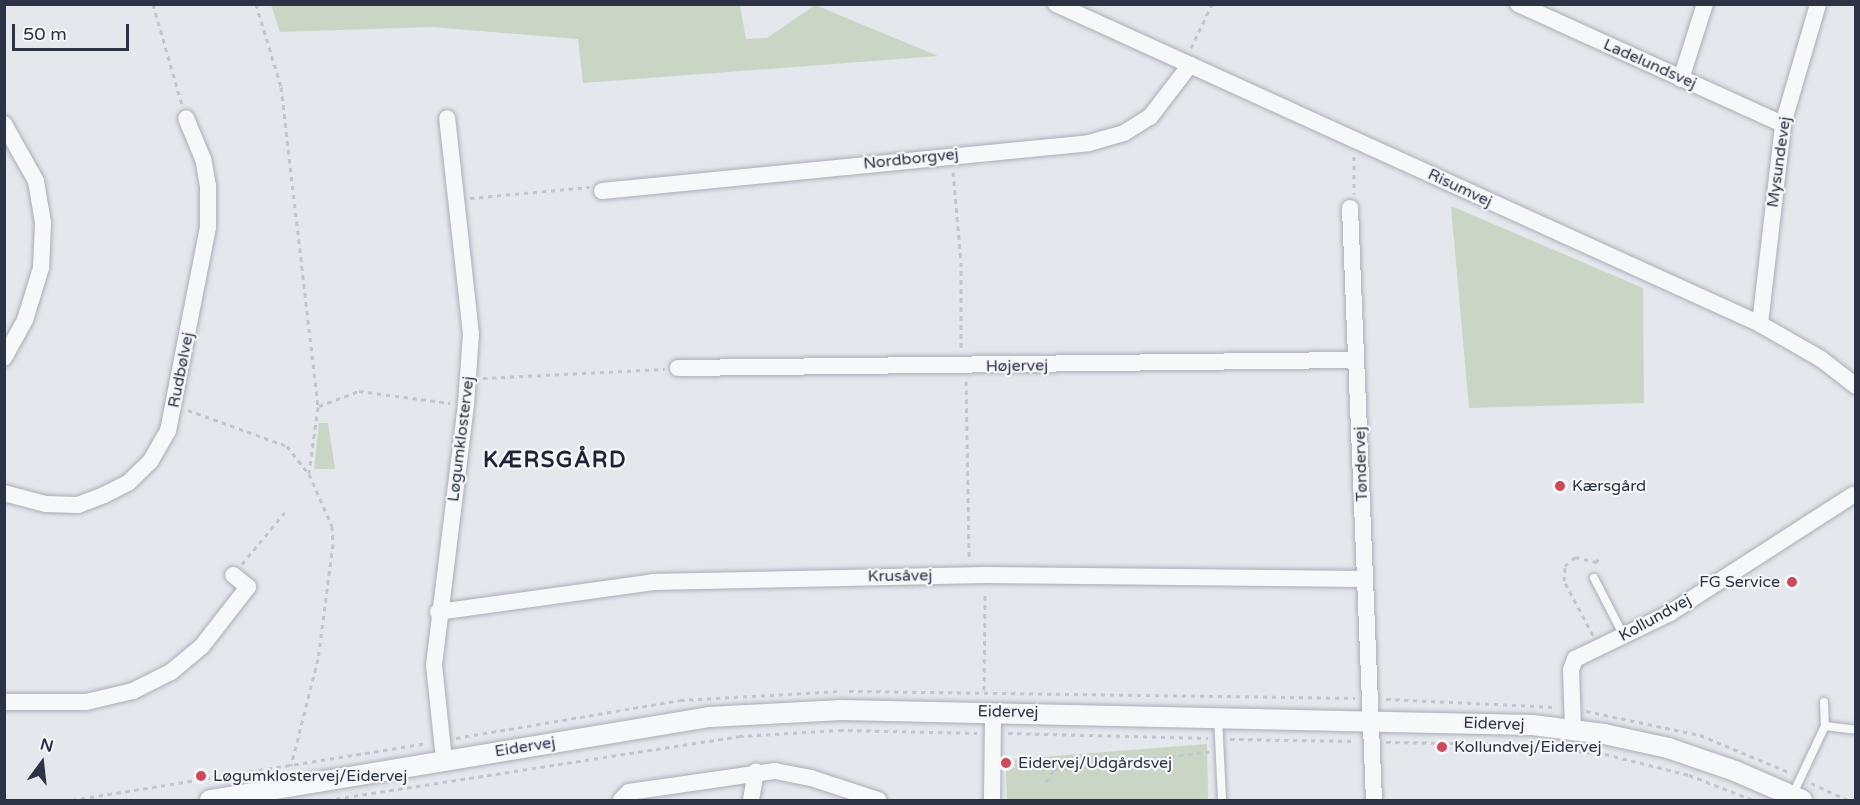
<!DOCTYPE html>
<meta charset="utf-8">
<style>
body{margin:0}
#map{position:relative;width:1860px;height:805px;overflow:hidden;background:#e4e7ec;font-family:"Varela Round",sans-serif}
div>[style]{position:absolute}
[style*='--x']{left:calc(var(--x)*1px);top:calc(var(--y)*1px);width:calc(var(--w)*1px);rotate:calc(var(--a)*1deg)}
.green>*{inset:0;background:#c9d6c5}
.path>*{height:3px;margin-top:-1.5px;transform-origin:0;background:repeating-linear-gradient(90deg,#c2c5cb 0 4.5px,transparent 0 9px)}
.roads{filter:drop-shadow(0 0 2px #a9adb7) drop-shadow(0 0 2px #a9adb7)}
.service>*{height:8px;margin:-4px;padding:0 4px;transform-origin:4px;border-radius:4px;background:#f7f8fa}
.minor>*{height:16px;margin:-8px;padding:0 8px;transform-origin:8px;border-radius:8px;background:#f7f8fa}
.tertiary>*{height:20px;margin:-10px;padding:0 10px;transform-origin:10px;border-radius:10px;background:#f7f8fa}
.dots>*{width:16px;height:16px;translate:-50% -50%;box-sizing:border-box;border:3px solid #f4f6f9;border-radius:50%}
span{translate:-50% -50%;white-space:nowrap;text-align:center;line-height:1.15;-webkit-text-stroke:4.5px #f4f6f9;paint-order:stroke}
.street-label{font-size:16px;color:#2b3345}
.poi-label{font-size:16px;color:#2b3345}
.left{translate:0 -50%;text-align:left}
.right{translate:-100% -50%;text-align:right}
.district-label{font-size:22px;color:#1d2436;font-weight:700;letter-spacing:1.5px}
.frame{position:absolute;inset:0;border:6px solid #2b3345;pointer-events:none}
.north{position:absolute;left:12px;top:733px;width:60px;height:60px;-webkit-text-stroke:4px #f4f6f9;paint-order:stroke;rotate:15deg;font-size:16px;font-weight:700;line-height:24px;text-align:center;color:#2b3345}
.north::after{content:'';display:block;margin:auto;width:21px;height:27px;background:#2b3345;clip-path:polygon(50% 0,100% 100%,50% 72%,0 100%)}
.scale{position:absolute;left:12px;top:24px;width:117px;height:27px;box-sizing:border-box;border:3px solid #2b3345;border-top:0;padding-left:8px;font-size:18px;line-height:21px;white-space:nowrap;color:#2b3345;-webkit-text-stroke:4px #f4f6f9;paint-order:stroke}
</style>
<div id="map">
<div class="green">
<div style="clip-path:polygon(271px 5px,740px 5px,746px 39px,767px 38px,815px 5px,938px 56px,583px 83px,578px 39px,432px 27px,280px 32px)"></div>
<div style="clip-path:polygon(1451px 206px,1643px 288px,1644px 403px,1469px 408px)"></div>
<div style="clip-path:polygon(319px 423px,328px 423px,335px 469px,314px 469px)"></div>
<div style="clip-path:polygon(1207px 744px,1208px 800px,1007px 800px,1006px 769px,1015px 768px,1015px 759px)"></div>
</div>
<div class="path">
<div style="--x:153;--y:4;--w:105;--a:74"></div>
<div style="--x:256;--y:4;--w:87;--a:73.2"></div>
<div style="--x:281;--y:87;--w:322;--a:83.4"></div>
<div style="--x:318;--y:407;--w:67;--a:97.8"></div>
<div style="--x:1191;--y:48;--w:49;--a:-64.5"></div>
<div style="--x:1354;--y:156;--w:38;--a:90"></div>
<div style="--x:953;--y:172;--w:90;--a:84.9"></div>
<div style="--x:961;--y:262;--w:89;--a:90"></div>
<div style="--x:470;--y:198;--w:120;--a:-5.3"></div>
<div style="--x:483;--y:378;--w:182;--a:-2.8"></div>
<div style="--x:966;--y:381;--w:179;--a:89"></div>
<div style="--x:319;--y:406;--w:43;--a:-20.6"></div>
<div style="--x:359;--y:391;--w:92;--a:7.5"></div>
<div style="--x:188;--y:410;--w:105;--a:20"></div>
<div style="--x:287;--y:446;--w:36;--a:52"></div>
<div style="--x:309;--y:474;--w:57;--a:66.1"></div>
<div style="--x:332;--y:526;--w:18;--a:87"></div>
<div style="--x:333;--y:544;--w:116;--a:97.4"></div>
<div style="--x:318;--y:659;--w:110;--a:104.2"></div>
<div style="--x:242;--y:564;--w:67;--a:-50.4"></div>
<div style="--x:1593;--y:635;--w:61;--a:-118.2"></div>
<div style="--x:1564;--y:581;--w:15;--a:-86"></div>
<div style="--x:1565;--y:566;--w:13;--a:-42"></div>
<div style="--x:1575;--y:557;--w:23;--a:13"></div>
<div style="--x:1597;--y:562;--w:3;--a:-72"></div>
<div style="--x:984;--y:690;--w:99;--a:-89.4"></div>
<div style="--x:849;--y:691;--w:506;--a:0.79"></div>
<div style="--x:1386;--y:699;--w:170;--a:2.7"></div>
<div style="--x:1586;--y:711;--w:116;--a:11.9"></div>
<div style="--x:1700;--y:735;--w:99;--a:22.7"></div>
<div style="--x:1008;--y:733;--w:200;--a:1.4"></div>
<div style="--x:456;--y:738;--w:227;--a:-9.6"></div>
<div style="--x:680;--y:700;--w:159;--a:-3.2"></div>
<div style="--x:1230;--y:739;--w:125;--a:0.9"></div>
<div style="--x:1386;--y:742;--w:130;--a:0.9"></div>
<div style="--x:1516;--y:744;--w:90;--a:6.4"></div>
<div style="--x:1605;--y:754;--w:87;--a:14"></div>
<div style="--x:1689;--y:775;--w:69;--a:21.3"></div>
<div style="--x:1046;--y:782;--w:15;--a:-58"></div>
<div style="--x:1054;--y:769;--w:156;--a:-6.3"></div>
<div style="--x:1811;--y:783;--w:40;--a:25"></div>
<div style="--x:72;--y:800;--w:359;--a:-9.1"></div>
<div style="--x:327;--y:800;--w:417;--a:-8.8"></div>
<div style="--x:739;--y:736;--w:100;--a:-3.4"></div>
<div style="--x:839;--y:730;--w:138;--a:1.2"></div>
</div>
<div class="roads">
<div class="service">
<div style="--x:1594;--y:578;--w:65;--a:62.7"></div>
<div style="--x:1824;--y:702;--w:24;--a:88"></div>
<div style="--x:1218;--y:717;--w:83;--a:87.2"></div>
<div style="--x:1792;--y:796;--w:77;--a:-64.8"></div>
<div style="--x:1825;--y:726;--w:31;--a:7"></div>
</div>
<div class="minor">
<div style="--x:1056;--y:4;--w:773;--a:24.44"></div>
<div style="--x:1760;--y:324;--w:70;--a:29.8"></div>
<div style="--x:1821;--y:359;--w:44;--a:37.6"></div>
<div style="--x:1518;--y:4;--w:291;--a:24.4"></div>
<div style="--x:1681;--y:79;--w:79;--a:-72.3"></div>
<div style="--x:4;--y:124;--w:65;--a:60.7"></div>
<div style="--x:36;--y:181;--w:43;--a:80.5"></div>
<div style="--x:43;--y:223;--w:45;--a:92.5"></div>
<div style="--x:41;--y:268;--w:54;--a:107.1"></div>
<div style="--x:25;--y:320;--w:43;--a:118.9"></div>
<div style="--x:602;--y:191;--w:489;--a:-5.6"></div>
<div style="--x:1089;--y:143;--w:36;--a:-16"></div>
<div style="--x:1124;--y:133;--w:31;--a:-32"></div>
<div style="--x:1150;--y:117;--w:66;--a:-52.4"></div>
<div style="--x:1350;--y:208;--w:592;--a:87.68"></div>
<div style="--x:1760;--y:324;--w:201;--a:-83.4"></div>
<div style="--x:1783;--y:124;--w:125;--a:-73.7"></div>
<div style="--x:678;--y:368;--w:678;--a:-0.68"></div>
<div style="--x:4;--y:493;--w:43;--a:14.7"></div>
<div style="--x:46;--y:504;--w:32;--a:2"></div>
<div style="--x:78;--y:505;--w:28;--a:-21"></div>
<div style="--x:104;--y:495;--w:28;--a:-27"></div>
<div style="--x:129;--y:482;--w:29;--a:-44"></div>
<div style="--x:150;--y:462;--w:36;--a:-60"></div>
<div style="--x:168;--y:431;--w:208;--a:-78.9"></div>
<div style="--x:208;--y:227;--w:41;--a:-90"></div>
<div style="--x:208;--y:186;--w:27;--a:-100"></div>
<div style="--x:203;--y:159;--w:44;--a:-112.5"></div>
<div style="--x:438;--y:612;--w:217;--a:-7.9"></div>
<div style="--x:653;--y:582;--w:332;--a:-1.2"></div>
<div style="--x:985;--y:575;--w:380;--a:0.6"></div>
<div style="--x:4;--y:702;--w:82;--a:0"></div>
<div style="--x:86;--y:702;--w:48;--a:-13.2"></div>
<div style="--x:133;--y:691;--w:42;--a:-26.6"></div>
<div style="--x:171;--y:672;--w:40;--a:-40"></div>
<div style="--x:202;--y:646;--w:75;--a:-52.1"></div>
<div style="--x:248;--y:587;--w:19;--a:-141"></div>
<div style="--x:1573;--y:729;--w:59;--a:-91.9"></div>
<div style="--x:1571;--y:670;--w:12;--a:-70"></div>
<div style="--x:1575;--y:659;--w:106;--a:-25.8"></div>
<div style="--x:1670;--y:613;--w:218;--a:-32.8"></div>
<div style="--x:444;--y:760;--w:96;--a:-96"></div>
<div style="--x:434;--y:665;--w:262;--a:-83"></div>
<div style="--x:466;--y:405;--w:71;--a:-86"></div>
<div style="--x:471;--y:334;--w:217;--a:-96.3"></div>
<div style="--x:621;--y:800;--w:11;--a:-45"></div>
<div style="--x:629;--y:792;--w:148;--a:-8.2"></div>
<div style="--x:775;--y:771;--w:37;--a:11"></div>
<div style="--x:811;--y:778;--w:71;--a:18.2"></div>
<div style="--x:751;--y:800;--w:29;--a:-80"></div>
<div style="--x:992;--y:800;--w:88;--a:-89.3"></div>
</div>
<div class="tertiary">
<div style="--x:210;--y:800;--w:506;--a:-9.44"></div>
<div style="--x:709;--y:717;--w:133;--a:-3"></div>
<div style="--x:842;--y:710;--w:690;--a:1.25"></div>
<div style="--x:1532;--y:725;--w:73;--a:7.1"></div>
<div style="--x:1604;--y:734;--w:66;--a:12.3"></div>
<div style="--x:1668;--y:748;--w:71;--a:18.9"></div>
<div style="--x:1735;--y:771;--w:73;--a:23.4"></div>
</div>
</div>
<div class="dots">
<div style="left:1560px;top:486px;background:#d04959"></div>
<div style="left:1792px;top:582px;background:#d04959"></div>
<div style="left:1442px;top:747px;background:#d04959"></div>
<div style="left:1006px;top:763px;background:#d04959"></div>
<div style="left:201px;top:776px;background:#d04959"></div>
</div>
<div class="street-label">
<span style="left:1650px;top:64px;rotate:24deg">Ladelundsvej</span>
<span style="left:911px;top:159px;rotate:-6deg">Nordborgvej</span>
<span style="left:1779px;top:162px;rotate:-82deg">Mysundevej</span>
<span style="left:1460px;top:188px;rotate:25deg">Risumvej</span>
<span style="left:1017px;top:366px;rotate:-1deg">Højervej</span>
<span style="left:181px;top:370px;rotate:-79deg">Rudbølvej</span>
<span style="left:461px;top:439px;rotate:-83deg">Løgumklostervej</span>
<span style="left:1361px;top:464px;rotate:-92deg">Tøndervej</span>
<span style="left:900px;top:576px;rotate:-1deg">Krusåvej</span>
<span style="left:1655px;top:618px;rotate:-29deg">Kollundvej</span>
<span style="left:1008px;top:712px;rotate:1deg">Eidervej</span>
<span style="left:1494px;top:724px;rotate:2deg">Eidervej</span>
<span style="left:525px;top:747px;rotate:-9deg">Eidervej</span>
</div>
<div class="poi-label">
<span class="left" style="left:1572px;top:486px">Kærsgård</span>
<span class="right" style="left:1780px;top:582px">FG Service</span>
<span class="left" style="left:1454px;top:747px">Kollundvej/Eidervej</span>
<span class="left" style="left:1018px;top:763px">Eidervej/Udgårdsvej</span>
<span class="left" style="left:213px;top:776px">Løgumklostervej/Eidervej</span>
</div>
<div class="district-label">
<span style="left:555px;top:461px">KÆRSGÅRD</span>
</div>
<div class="frame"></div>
<div class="north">N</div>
<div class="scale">50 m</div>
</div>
